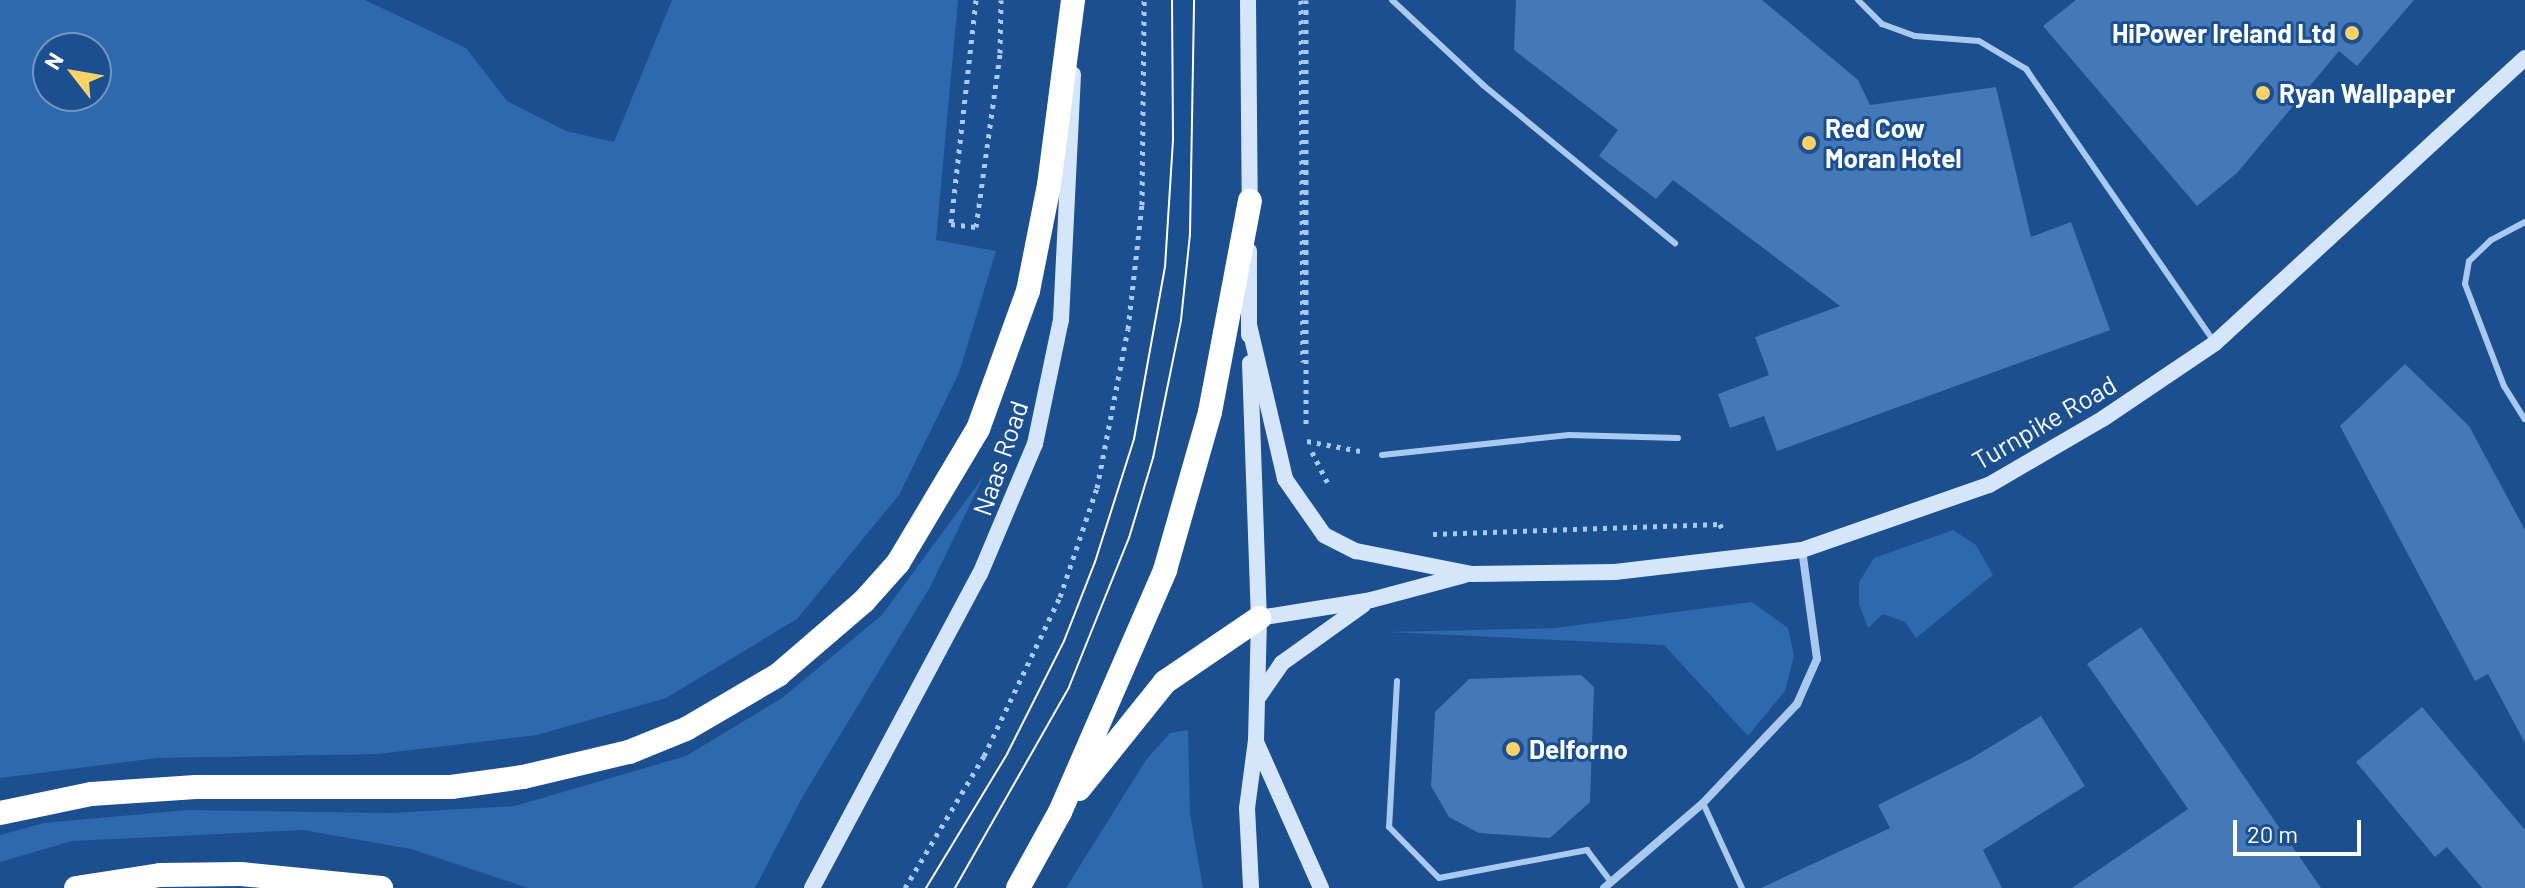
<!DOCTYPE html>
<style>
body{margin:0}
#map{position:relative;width:2525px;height:888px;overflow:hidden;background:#1b4f8f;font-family:Barlow,sans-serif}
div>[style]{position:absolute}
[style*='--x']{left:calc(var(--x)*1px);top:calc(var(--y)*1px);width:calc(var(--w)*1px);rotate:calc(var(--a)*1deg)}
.green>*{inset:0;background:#2e69ad}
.building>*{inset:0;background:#4478b7}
.path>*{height:5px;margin-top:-2.5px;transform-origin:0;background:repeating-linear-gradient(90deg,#a9c9ee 0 4px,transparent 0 10px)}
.lane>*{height:6px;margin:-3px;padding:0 3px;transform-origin:3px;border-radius:3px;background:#a9c9ee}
.street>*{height:8px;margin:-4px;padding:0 4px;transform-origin:4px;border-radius:4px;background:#a9c9ee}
.secondary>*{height:16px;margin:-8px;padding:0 8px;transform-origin:8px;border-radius:8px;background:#d6e6fa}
.highway>*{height:24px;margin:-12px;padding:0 12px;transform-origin:12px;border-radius:12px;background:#fff}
.tram>*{height:2px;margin:-1px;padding:0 1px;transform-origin:1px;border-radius:1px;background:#fff}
.dots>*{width:22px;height:22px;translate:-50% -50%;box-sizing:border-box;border:4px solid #1b4f8f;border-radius:50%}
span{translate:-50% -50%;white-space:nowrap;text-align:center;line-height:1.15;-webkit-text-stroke:6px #1b4f8f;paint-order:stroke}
.poi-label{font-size:26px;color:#fff;font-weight:700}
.right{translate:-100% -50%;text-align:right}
.left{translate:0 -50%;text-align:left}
.street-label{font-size:26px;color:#fff}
.north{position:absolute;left:32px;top:32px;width:80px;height:80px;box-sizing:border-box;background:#1b4f8f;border:2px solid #7695bc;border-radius:50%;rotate:301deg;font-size:22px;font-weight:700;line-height:32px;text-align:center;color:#fff}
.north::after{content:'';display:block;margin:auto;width:28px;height:36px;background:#ffd166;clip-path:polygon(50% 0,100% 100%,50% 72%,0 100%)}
.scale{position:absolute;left:2233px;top:820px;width:128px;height:36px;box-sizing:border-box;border:4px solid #fff;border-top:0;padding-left:10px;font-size:24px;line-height:28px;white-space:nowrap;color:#fff;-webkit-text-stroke:6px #1b4f8f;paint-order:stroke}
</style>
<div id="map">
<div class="green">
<div style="clip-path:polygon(evenodd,0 0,365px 0,466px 48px,507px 101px,566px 131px,614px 142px,672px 0,958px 0,936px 240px,996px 251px,959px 373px,899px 495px,797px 619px,666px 698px,537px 735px,378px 754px,157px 758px,0 778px,0 0,48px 48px,96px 48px,96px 96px,48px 96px,48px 48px)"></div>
<div style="clip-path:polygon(984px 476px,930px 587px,803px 796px,755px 888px,528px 888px,411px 849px,303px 830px,72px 841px,0 862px,0 835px,44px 823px,188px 810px,391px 813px,515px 806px,686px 756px,782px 698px,882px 615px)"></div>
<div style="clip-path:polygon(1953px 530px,1976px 545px,1993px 575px,1916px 638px,1905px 622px,1883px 614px,1868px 628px,1859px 604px,1859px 582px,1874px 558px)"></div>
<div style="clip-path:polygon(1752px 602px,1788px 628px,1794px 656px,1785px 691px,1748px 736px,1664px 645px,1388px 632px,1555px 628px)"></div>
<div style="clip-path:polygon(1188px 730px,1190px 814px,1203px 888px,1066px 888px,1146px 760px,1170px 733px)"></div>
</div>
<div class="building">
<div style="clip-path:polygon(1516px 0,1762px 0,1858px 80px,1870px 105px,1996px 87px,2031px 237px,2071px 222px,2110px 330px,1777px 451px,1764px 416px,1730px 428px,1718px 394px,1769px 375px,1755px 337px,1840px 306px,1673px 180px,1656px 199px,1599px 156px,1618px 130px,1514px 50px)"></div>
<div style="clip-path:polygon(2076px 0,2414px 0,2357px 66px,2339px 51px,2237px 173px,2197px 206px,2043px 26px)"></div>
<div style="clip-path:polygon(2405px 364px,2469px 426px,2525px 530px,2525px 743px,2488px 674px,2475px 681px,2340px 426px)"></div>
<div style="clip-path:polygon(2141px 627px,2321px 888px,2072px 888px,2188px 809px,2087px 664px)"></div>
<div style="clip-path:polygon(1581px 675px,1594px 687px,1590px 802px,1550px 838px,1479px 833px,1449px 817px,1431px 786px,1435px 712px,1469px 679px)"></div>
<div style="clip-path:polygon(2422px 707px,2525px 830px,2525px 888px,2482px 888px,2447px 847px,2435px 857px,2356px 762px)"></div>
<div style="clip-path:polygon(2041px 716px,2085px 786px,1983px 850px,2002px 888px,1761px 888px,1890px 828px,1878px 805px,1972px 758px)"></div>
</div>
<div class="path">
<div style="--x:976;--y:0;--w:225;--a:96.4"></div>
<div style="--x:951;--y:224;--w:25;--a:7"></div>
<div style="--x:976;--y:227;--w:176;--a:-82.1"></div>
<div style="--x:1000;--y:53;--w:53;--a:-88.9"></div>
<div style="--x:1301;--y:0;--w:362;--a:89.7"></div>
<div style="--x:1306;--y:0;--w:427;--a:90"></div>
<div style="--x:1307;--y:441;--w:54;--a:10.7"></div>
<div style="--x:1312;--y:452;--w:34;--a:63"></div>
<div style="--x:1433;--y:534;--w:287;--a:-2"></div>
<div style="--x:1720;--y:524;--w:8;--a:67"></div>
<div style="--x:905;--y:888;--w:154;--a:-59.1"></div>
<div style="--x:984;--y:756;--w:176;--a:-64.5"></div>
<div style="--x:1060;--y:597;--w:115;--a:-71.3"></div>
<div style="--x:1097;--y:488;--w:162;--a:-79"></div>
<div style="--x:1128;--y:329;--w:125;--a:-83.6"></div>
<div style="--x:1142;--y:205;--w:205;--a:-89.4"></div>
</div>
<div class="lane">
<div style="--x:1392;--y:0;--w:125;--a:43"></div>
<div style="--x:1483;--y:85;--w:249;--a:39.5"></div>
<div style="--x:1858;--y:0;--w:34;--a:45"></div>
<div style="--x:1882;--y:24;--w:35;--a:20"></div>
<div style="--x:1915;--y:36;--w:64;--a:4.5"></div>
<div style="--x:1979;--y:41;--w:55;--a:30.8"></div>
<div style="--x:2026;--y:69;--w:333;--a:55.4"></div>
<div style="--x:2525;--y:222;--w:38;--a:152"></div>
<div style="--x:2491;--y:240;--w:30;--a:136"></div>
<div style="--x:2469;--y:261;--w:23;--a:100"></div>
<div style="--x:2465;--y:284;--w:109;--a:69.1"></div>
<div style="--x:2504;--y:386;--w:39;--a:58"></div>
<div style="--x:1382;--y:455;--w:188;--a:-6.1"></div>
<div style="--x:1569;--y:435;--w:109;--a:1.6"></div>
<div style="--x:1397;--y:681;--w:146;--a:93.1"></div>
<div style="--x:1389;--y:827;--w:71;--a:45.6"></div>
<div style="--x:1439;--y:878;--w:151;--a:-10.7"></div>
<div style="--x:1587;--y:850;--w:40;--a:53"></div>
<div style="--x:1703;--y:803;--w:94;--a:65.4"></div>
</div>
<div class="street">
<div style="--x:1604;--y:888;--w:130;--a:-40.6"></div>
<div style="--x:1703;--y:803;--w:137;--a:-46.5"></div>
<div style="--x:1797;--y:704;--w:49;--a:-66"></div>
<div style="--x:1817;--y:659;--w:110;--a:-97.8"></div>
</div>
<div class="secondary">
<div style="--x:1248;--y:0;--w:211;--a:89.5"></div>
<div style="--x:1249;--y:325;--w:158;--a:76.8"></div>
<div style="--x:1285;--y:479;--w:68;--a:55.1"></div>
<div style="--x:1324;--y:535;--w:36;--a:27"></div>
<div style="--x:1356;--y:551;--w:117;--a:11.3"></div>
<div style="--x:1471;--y:574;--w:144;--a:-0.8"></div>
<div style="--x:1615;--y:572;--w:188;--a:-6.7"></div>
<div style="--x:1802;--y:550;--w:198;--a:-19.2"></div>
<div style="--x:1989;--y:485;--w:133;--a:-30.2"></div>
<div style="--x:2104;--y:418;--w:134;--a:-34"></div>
<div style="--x:2215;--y:343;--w:421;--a:-42.6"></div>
<div style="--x:1249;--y:335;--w:84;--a:-90"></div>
<div style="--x:1250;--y:363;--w:255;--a:88"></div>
<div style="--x:1259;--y:618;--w:122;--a:91.4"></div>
<div style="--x:1256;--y:740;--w:69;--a:97.5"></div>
<div style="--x:1247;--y:808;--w:80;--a:87.1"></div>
<div style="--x:1259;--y:618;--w:113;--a:-9.1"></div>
<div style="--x:1371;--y:600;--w:97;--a:-14.9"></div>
<div style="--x:1257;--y:699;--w:44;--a:-55.2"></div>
<div style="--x:1282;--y:663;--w:100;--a:-35.6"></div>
<div style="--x:1256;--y:742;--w:160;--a:66"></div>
<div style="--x:812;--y:888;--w:356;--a:-61.9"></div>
<div style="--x:980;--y:574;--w:141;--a:-67.1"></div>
<div style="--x:1035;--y:444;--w:127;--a:-78.2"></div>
<div style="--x:1061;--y:320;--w:246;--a:-87.2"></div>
</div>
<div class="highway">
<div style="--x:1079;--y:789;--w:137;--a:-51.2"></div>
<div style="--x:1165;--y:682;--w:114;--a:-34.2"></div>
<div style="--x:0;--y:813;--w:93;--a:-11.8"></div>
<div style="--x:91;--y:794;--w:105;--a:-3.8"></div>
<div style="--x:196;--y:787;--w:255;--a:0"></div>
<div style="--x:451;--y:787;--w:73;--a:-7.9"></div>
<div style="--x:523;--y:777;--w:109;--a:-13.3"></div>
<div style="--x:629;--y:752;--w:61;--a:-22"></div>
<div style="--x:686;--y:729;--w:107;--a:-30.4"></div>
<div style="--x:778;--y:675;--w:113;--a:-40.7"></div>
<div style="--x:864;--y:601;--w:51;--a:-48.2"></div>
<div style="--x:898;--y:563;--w:156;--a:-59.2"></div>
<div style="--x:978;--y:429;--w:147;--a:-70.1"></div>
<div style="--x:1028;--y:291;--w:108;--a:-78.8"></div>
<div style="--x:1049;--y:185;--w:187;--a:-82.6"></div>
<div style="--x:76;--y:888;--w:85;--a:-8.8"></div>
<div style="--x:160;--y:875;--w:81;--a:-0.7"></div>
<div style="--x:241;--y:874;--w:141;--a:5.7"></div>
<div style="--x:1018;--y:888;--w:87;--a:-61.1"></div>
<div style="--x:1060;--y:812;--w:264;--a:-66.5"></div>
<div style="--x:1165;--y:570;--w:164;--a:-74.1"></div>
<div style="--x:1210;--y:412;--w:215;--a:-79.3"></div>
</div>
<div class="tram">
<div style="--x:926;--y:888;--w:157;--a:-58.8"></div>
<div style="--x:1007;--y:754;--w:127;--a:-63.2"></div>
<div style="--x:1064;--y:641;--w:85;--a:-68.6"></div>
<div style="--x:1095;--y:562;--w:129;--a:-72.4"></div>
<div style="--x:1134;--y:439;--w:175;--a:-79.8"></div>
<div style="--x:1165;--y:267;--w:127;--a:-86.4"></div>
<div style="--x:1173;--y:140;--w:140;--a:-90.4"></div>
<div style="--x:955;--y:888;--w:231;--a:-60.4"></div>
<div style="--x:1069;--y:687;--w:161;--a:-68.1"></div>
<div style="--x:1129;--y:538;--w:84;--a:-73.3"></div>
<div style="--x:1153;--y:458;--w:141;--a:-78.5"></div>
<div style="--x:1181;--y:320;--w:86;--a:-84"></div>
<div style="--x:1190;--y:234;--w:234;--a:-89"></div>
</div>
<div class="dots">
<div style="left:2352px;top:33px;background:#ffd166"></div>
<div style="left:2263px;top:93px;background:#ffd166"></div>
<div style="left:1809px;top:143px;background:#ffd166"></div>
<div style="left:1513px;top:749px;background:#ffd166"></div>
</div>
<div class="poi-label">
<span class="right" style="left:2336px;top:33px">HiPower Ireland Ltd</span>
<span class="left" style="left:2279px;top:93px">Ryan Wallpaper</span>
<span class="left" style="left:1825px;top:143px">Red Cow<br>Moran Hotel</span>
<span class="left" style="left:1529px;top:749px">Delforno</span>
</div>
<div class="street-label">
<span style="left:2044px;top:422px;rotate:-30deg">Turnpike Road</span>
<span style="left:1000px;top:458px;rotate:-71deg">Naas Road</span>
</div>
<div class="north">N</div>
<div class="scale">20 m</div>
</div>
